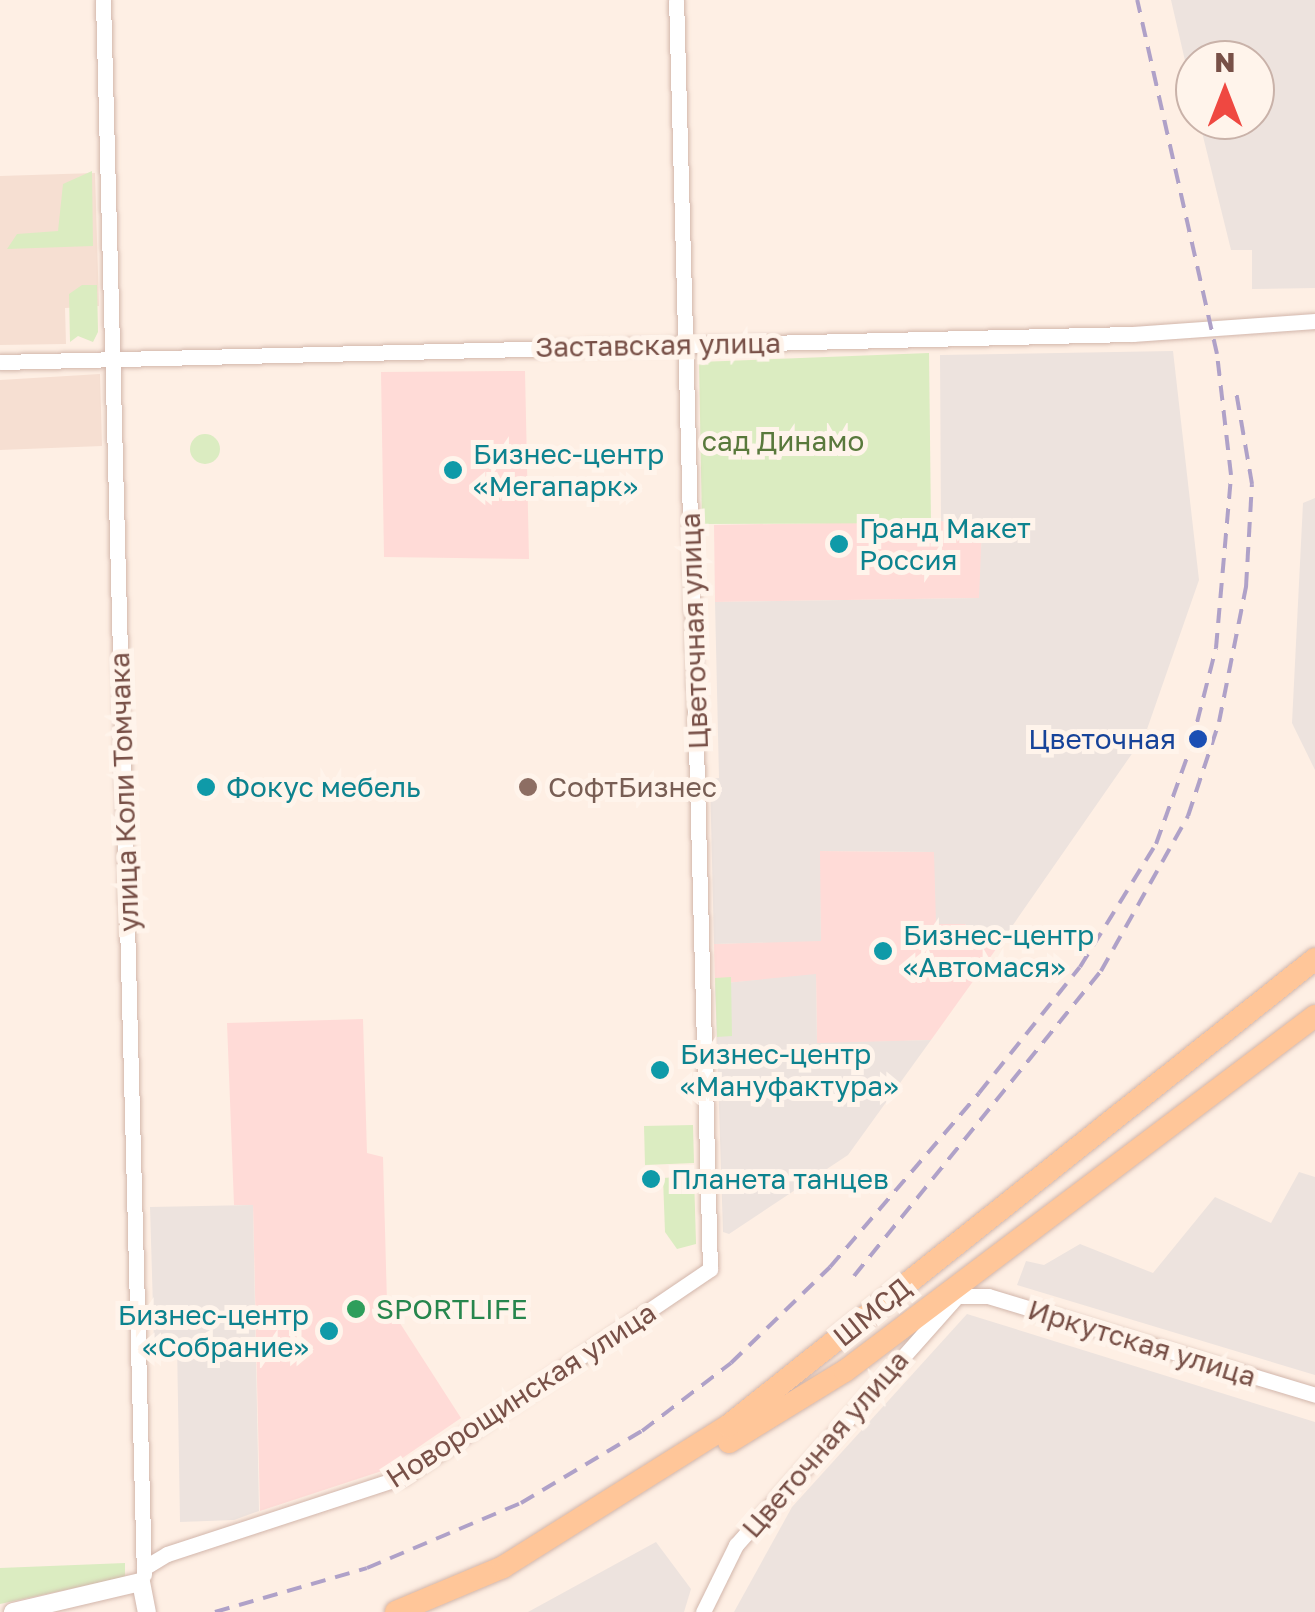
<!DOCTYPE html>
<meta charset="utf-8">
<style>
body{margin:0}
#map{position:relative;width:1315px;height:1612px;overflow:hidden;background:#feefe4;font-family:"Golos Text",sans-serif}
div>[style]{position:absolute}
[style*='--x']{left:calc(var(--x)*1px);top:calc(var(--y)*1px);width:calc(var(--w)*1px);rotate:calc(var(--a)*1deg)}
.residential>*{inset:0;background:#f6dfd2}
.commercial>*{inset:0;background:#ffdbd7}
.industrial>*{inset:0;background:#ede3de}
.green>*{inset:0;background:#dbecc1}
.round{border-radius:50%}
.roads{filter:drop-shadow(0 0 2px #d2b6ab) drop-shadow(0 0 2px #d2b6ab)}
.minor>*{height:15px;margin:-7.5px;padding:0 7.5px;transform-origin:7.5px;border-radius:7.5px;background:#fff}
.tertiary>*{height:18px;margin:-9px;padding:0 9px;transform-origin:9px;border-radius:9px;background:#fff}
.primary>*{height:22px;margin:-11px;padding:0 11px;transform-origin:11px;border-radius:11px;background:#ffc699}
.rail>*{height:4px;margin-top:-2px;transform-origin:0;background:repeating-linear-gradient(90deg,#afa1c8 0 15px,transparent 0 25px)}
.dots>*{width:28px;height:28px;translate:-50% -50%;box-sizing:border-box;border:5px solid #fff4eb;border-radius:50%}
span{translate:-50% -50%;white-space:nowrap;text-align:center;line-height:1.15;-webkit-text-stroke:10px #fff4eb;paint-order:stroke}
.street-label{font-size:28px;color:#785047}
.park-label{font-size:28px;color:#59793c}
.culture-label{font-size:28px;color:#0d838f}
.left{translate:0 -50%;text-align:left}
.right{translate:-100% -50%;text-align:right}
.transit-label{font-size:28px;color:#164399}
.education-label{font-size:28px;color:#785e54}
.leisure-label{font-size:28px;color:#27864d}
.north{position:absolute;left:1175px;top:40px;width:100px;height:100px;box-sizing:border-box;background:#fff4eb;border:2px solid #c9b2a9;border-radius:50%;rotate:0deg;font-size:28px;font-weight:700;line-height:40px;text-align:center;color:#785047}
.north::after{content:'';display:block;margin:auto;width:35px;height:45px;background:#ef4841;clip-path:polygon(50% 0,100% 100%,50% 72%,0 100%)}
</style>
<div id="map">
<div class="residential">
<div style="clip-path:polygon(95px 173px,99px 306px,65px 308px,66px 344px,0 345px,0 176px)"></div>
<div style="clip-path:polygon(100px 374px,102px 446px,0 450px,0 380px)"></div>
</div>
<div class="commercial">
<div style="clip-path:polygon(525px 371px,529px 559px,384px 557px,381px 372px)"></div>
<div style="clip-path:polygon(941px 521px,982px 527px,980px 598px,715px 602px,714px 525px)"></div>
<div style="clip-path:polygon(819px 851px,934px 852px,965px 924px,999px 945px,931px 1040px,817px 1044px,816px 975px,715px 984px,714px 944px,821px 940px)"></div>
<div style="clip-path:polygon(363px 1019px,367px 1153px,383px 1157px,387px 1303px,461px 1418px,385px 1470px,260px 1511px,253px 1205px,234px 1205px,227px 1023px)"></div>
</div>
<div class="industrial">
<div style="clip-path:polygon(1171px 0,1315px 0,1315px 288px,1252px 289px,1252px 250px,1231px 250px,1199px 120px,1255px 120px,1255px 60px,1195px 60px,1195px 104px)"></div>
<div style="clip-path:polygon(1173px 351px,1199px 580px,1145px 735px,999px 945px,965px 924px,936px 924px,934px 852px,820px 851px,821px 941px,714px 944px,710px 779px,719px 778px,715px 602px,979px 598px,982px 527px,941px 521px,940px 355px)"></div>
<div style="clip-path:polygon(1315px 498px,1315px 770px,1292px 723px,1303px 503px)"></div>
<div style="clip-path:polygon(816px 974px,817px 1043px,931px 1040px,848px 1155px,729px 1234px,723px 1232px,715px 984px)"></div>
<div style="clip-path:polygon(1299px 1172px,1315px 1177px,1315px 1375px,1017px 1285px,1026px 1261px,1044px 1265px,1080px 1244px,1153px 1273px,1215px 1197px,1271px 1223px)"></div>
<div style="clip-path:polygon(253px 1205px,259px 1511px,234px 1520px,180px 1522px,177px 1343px,154px 1343px,150px 1207px)"></div>
<div style="clip-path:polygon(967px 1314px,1315px 1422px,1315px 1612px,734px 1612px,792px 1507px)"></div>
<div style="clip-path:polygon(656px 1542px,691px 1589px,684px 1612px,528px 1612px)"></div>
</div>
<div class="green">
<div style="clip-path:polygon(92px 171px,93px 246px,7px 249px,17px 234px,58px 231px,63px 184px)"></div>
<div style="clip-path:polygon(82px 285px,97px 285px,98px 332px,93px 342px,78px 336px,70px 342px,69px 294px)"></div>
<div style="clip-path:polygon(929px 353px,931px 523px,702px 524px,699px 362px)"></div>
<div class="round" style="left:190px;top:434px;width:30px;height:30px"></div>
<div style="clip-path:polygon(731px 977px,732px 1036px,717px 1037px,715px 978px)"></div>
<div style="clip-path:polygon(693px 1125px,694px 1163px,645px 1165px,644px 1126px)"></div>
<div style="clip-path:polygon(694px 1176px,696px 1244px,677px 1249px,665px 1232px,663px 1178px)"></div>
<div style="clip-path:polygon(125px 1563px,125px 1577px,0 1604px,0 1568px)"></div>
</div>
<div class="roads">
<div class="minor">
<div style="--x:103;--y:0;--w:1575;--a:88.51"></div>
<div style="--x:0;--y:362;--w:1133;--a:-1.42"></div>
<div style="--x:1133;--y:334;--w:182;--a:-4.1"></div>
<div style="--x:147;--y:1566;--w:23;--a:-31"></div>
<div style="--x:167;--y:1554;--w:248;--a:-18.1"></div>
<div style="--x:403;--y:1477;--w:371;--a:-34.1"></div>
<div style="--x:710;--y:1269;--w:1269;--a:-91.53"></div>
<div style="--x:703;--y:1612;--w:75;--a:-63.8"></div>
<div style="--x:736;--y:1545;--w:333;--a:-48.4"></div>
<div style="--x:957;--y:1296;--w:31;--a:0"></div>
<div style="--x:988;--y:1296;--w:342;--a:16.8"></div>
</div>
<div class="tertiary">
<div style="--x:13;--y:1612;--w:131;--a:-13.2"></div>
<div style="--x:141;--y:1582;--w:31;--a:79"></div>
</div>
<div class="primary">
<div style="--x:729;--y:1442;--w:136;--a:-31.5"></div>
<div style="--x:845;--y:1371;--w:589;--a:-37.06"></div>
<div style="--x:396;--y:1612;--w:116;--a:-22.8"></div>
<div style="--x:503;--y:1567;--w:266;--a:-32.1"></div>
<div style="--x:728;--y:1426;--w:750;--a:-38.5"></div>
</div>
</div>
<div class="rail">
<div style="--x:854;--y:1276;--w:392;--a:-51"></div>
<div style="--x:1101;--y:971;--w:178;--a:-60.7"></div>
<div style="--x:1188;--y:816;--w:99;--a:-71.7"></div>
<div style="--x:1219;--y:722;--w:138;--a:-78.7"></div>
<div style="--x:1246;--y:587;--w:103;--a:-86.7"></div>
<div style="--x:1252;--y:484;--w:94;--a:-99.8"></div>
<div style="--x:215;--y:1612;--w:158;--a:-16.1"></div>
<div style="--x:367;--y:1568;--w:167;--a:-22.9"></div>
<div style="--x:521;--y:1503;--w:141;--a:-30.8"></div>
<div style="--x:642;--y:1431;--w:112;--a:-37.4"></div>
<div style="--x:731;--y:1363;--w:138;--a:-44.1"></div>
<div style="--x:830;--y:1267;--w:229;--a:-49.4"></div>
<div style="--x:979;--y:1093;--w:161;--a:-51.3"></div>
<div style="--x:1080;--y:967;--w:145;--a:-58.3"></div>
<div style="--x:1156;--y:844;--w:104;--a:-70.3"></div>
<div style="--x:1191;--y:746;--w:101;--a:-75.7"></div>
<div style="--x:1216;--y:648;--w:174;--a:-85"></div>
<div style="--x:1231;--y:475;--w:122;--a:-96.6"></div>
<div style="--x:1217;--y:354;--w:363;--a:-102.7"></div>
</div>
<div class="dots">
<div style="left:453px;top:470px;background:#0f9aa8"></div>
<div style="left:839px;top:544px;background:#0f9aa8"></div>
<div style="left:1198px;top:739px;background:#1a4fb4"></div>
<div style="left:206px;top:787px;background:#0f9aa8"></div>
<div style="left:528px;top:787px;background:#8d6e63"></div>
<div style="left:883px;top:951px;background:#0f9aa8"></div>
<div style="left:660px;top:1070px;background:#0f9aa8"></div>
<div style="left:651px;top:1179px;background:#0f9aa8"></div>
<div style="left:356px;top:1309px;background:#2e9e5b"></div>
<div style="left:329px;top:1331px;background:#0f9aa8"></div>
</div>
<div class="street-label">
<span style="left:658px;top:345px;rotate:-1deg">Заставская улица</span>
<span style="left:694px;top:631px;rotate:-92deg">Цветочная улица</span>
<span style="left:124px;top:792px;rotate:-92deg">улица Коли Томчака</span>
<span style="left:872px;top:1312px;rotate:-39deg">ШМСД</span>
<span style="left:1142px;top:1343px;rotate:17deg">Иркутская улица</span>
<span style="left:521px;top:1395px;rotate:-33deg">Новорощинская улица</span>
<span style="left:825px;top:1444px;rotate:-49deg">Цветочная улица</span>
</div>
<div class="park-label">
<span style="left:783px;top:441px">сад Динамо</span>
</div>
<div class="culture-label">
<span class="left" style="left:473px;top:470px">Бизнес-центр<br>«Мегапарк»</span>
<span class="left" style="left:859px;top:544px">Гранд Макет<br>Россия</span>
<span class="left" style="left:226px;top:787px">Фокус мебель</span>
<span class="left" style="left:903px;top:951px">Бизнес-центр<br>«Автомася»</span>
<span class="left" style="left:680px;top:1070px">Бизнес-центр<br>«Мануфактура»</span>
<span class="left" style="left:671px;top:1179px">Планета танцев</span>
<span class="right" style="left:309px;top:1331px">Бизнес-центр<br>«Собрание»</span>
</div>
<div class="transit-label">
<span class="right" style="left:1176px;top:739px">Цветочная</span>
</div>
<div class="education-label">
<span class="left" style="left:548px;top:787px">СофтБизнес</span>
</div>
<div class="leisure-label">
<span class="left" style="left:376px;top:1309px">SPORTLIFE</span>
</div>
<div class="north">N</div>
</div>
